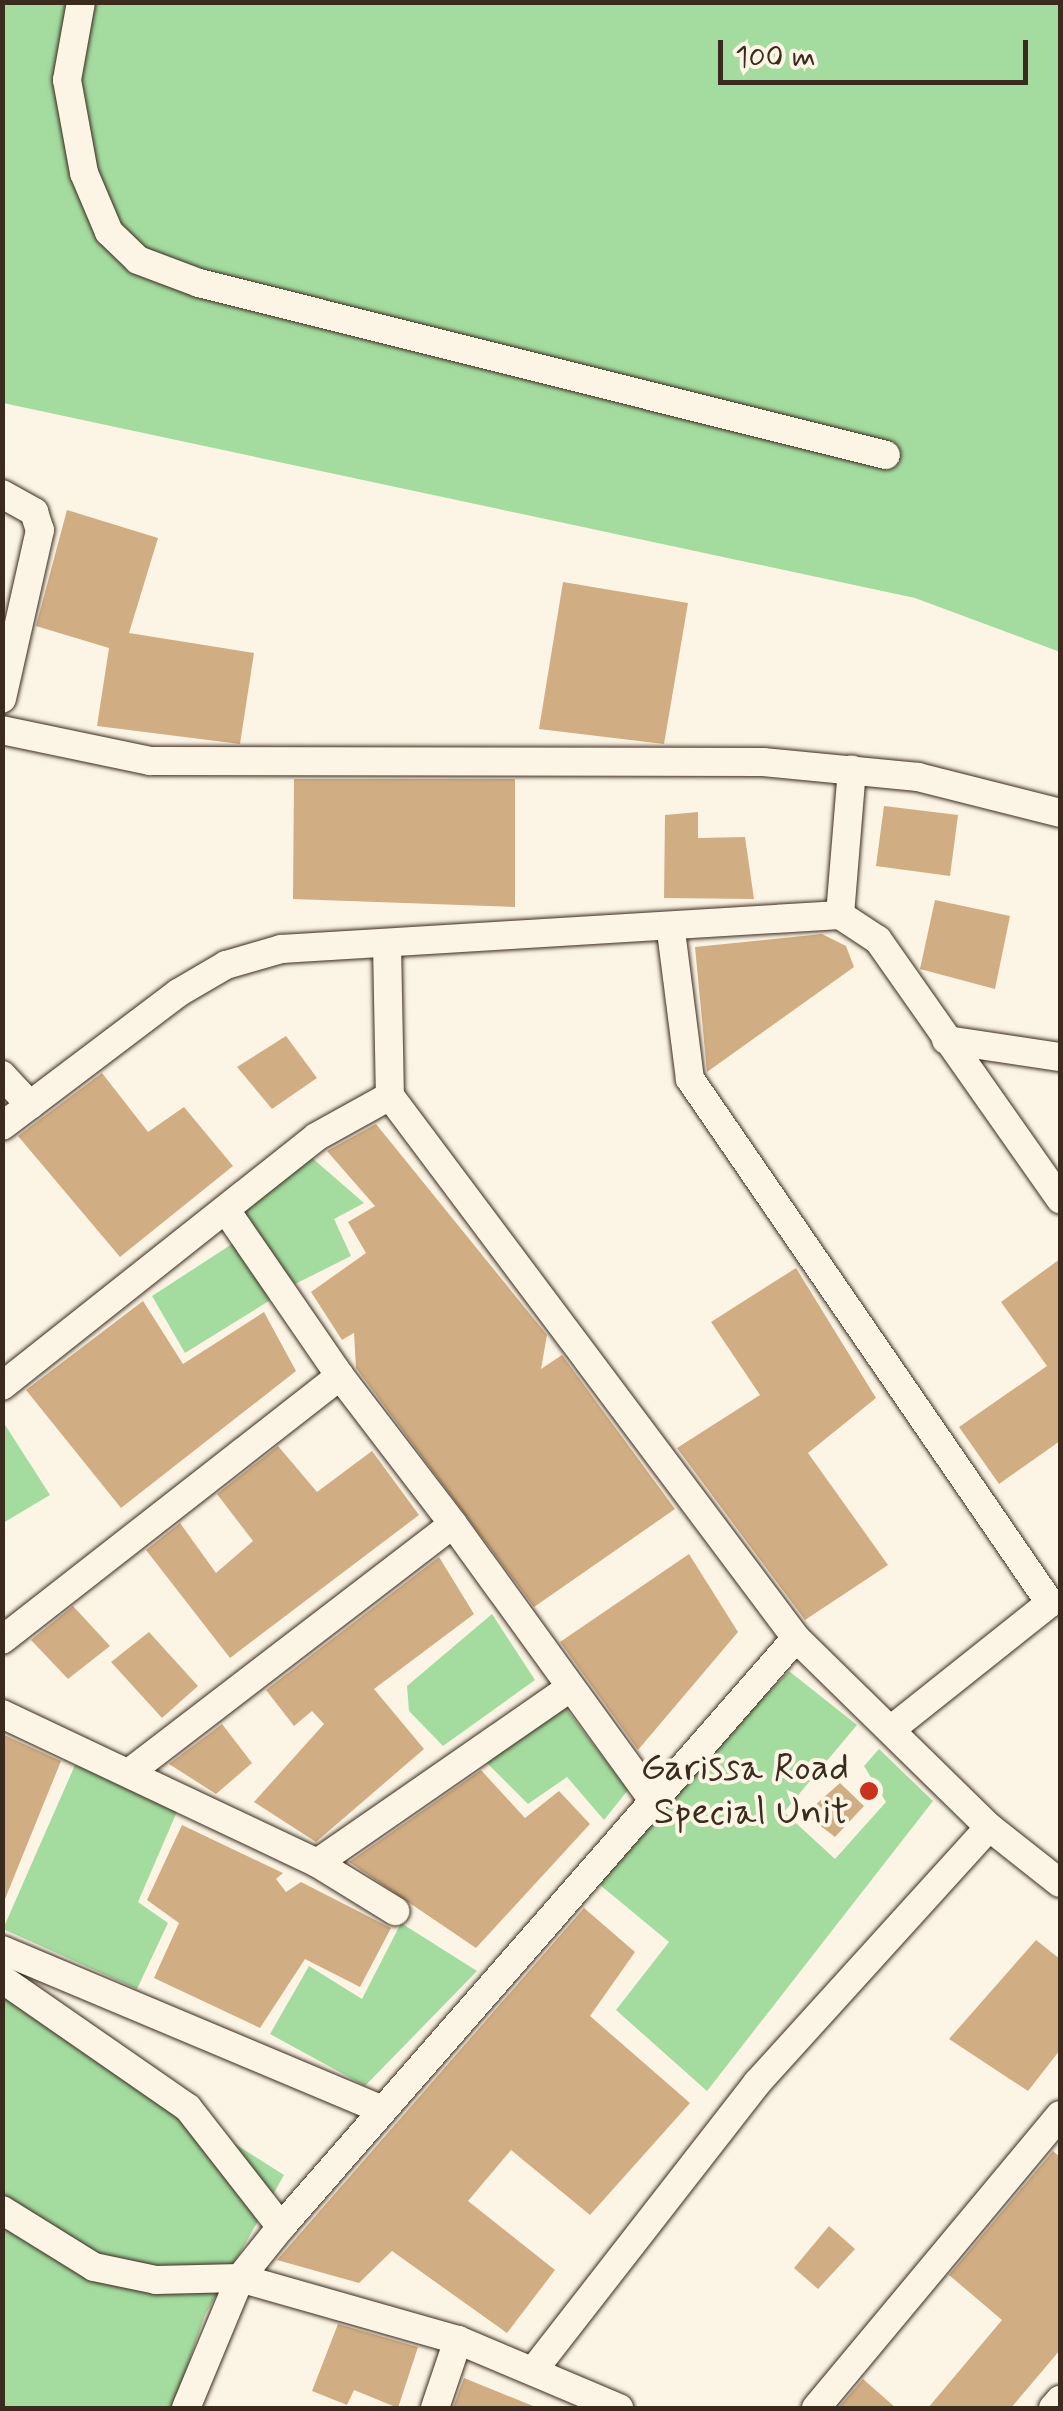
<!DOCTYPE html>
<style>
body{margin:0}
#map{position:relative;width:1063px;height:2411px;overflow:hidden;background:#fcf5e5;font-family:Mynerve,sans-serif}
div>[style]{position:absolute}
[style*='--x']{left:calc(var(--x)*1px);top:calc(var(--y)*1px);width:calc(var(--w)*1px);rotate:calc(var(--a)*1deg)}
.green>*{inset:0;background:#a4dca0}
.building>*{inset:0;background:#d1ad83}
.roads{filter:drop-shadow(0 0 2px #3b2a1e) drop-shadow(0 0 2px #3b2a1e)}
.minor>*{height:28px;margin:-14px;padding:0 14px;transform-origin:14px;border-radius:14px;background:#fcf5e5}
.dots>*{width:28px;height:28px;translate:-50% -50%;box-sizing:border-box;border:5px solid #fcf5e5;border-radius:50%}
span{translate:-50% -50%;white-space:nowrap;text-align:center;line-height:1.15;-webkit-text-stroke:8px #fcf5e5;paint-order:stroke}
.poi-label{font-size:38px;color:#3b2a1e}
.right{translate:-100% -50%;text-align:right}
.frame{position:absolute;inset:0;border:5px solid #3b2a1e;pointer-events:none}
.scale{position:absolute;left:718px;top:40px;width:310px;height:45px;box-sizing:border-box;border:5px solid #3b2a1e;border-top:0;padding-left:12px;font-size:30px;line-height:35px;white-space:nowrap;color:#3b2a1e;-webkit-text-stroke:8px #fcf5e5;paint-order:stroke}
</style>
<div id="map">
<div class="green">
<div style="clip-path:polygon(3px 3px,1060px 3px,1060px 652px,915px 598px,3px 403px)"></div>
<div style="clip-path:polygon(311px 1157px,364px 1203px,334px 1219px,351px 1256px,295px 1284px,229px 1204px)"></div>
<div style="clip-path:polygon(232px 1244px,272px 1299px,185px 1353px,152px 1296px)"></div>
<div style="clip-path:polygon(2px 1420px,50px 1495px,3px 1523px,2px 1523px)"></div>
<div style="clip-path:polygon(492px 1614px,535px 1680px,443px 1746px,409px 1711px,407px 1686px)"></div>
<div style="clip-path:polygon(789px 1671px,857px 1725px,784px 1812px,835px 1859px,886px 1802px,864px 1766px,879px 1749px,933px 1801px,707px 2091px,616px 2010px,669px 1942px,588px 1875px)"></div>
<div style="clip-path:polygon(554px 1693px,628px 1790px,604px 1820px,567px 1777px,528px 1804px,483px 1759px)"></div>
<div style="clip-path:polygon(75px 1765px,179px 1807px,138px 1902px,168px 1923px,137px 1989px,3px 1929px)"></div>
<div style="clip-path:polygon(401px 1923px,477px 1971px,365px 2086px,270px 2034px,309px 1966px,362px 1999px)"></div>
<div style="clip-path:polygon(2px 1996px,284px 2175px,205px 2315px,173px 2408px,3px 2408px)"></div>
</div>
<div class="building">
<div style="clip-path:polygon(67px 510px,158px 538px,129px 633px,254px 653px,240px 744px,97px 726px,109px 648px,36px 626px)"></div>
<div style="clip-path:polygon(563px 582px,688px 603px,664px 744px,539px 729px)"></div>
<div style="clip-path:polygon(294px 779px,515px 779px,515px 907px,293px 899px)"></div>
<div style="clip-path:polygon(884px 806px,958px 815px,950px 876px,876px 866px)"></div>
<div style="clip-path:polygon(698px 812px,698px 838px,745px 837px,754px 899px,664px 898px,665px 815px)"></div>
<div style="clip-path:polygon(935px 900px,1010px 916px,995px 989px,920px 969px)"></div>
<div style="clip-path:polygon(822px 934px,846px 946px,854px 967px,707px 1072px,695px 947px)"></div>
<div style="clip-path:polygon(286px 1036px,317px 1078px,272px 1109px,237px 1067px)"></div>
<div style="clip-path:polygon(102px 1073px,148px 1132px,184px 1107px,233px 1166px,120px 1257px,18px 1136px)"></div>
<div style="clip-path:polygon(376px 1124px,547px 1335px,541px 1369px,562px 1355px,675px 1509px,534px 1607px,356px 1368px,354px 1333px,342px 1340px,311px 1292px,366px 1253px,348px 1222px,375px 1206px,327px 1151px)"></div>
<div style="clip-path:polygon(1060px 1259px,1060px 1441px,999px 1484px,959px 1427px,1047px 1366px,1001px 1302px)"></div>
<div style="clip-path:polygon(796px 1268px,876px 1398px,808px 1453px,888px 1565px,805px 1620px,677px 1448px,760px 1395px,711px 1322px)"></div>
<div style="clip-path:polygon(143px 1301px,183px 1364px,264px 1312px,296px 1371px,121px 1508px,26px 1390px)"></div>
<div style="clip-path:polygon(278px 1446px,317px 1492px,372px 1451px,419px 1515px,230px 1658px,146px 1550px,180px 1523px,216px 1573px,253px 1541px,217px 1494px)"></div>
<div style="clip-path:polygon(689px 1554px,738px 1632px,638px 1750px,560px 1642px)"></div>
<div style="clip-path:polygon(439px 1557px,474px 1614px,374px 1689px,424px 1749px,316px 1842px,254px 1802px,324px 1724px,312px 1711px,294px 1726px,266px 1690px)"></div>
<div style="clip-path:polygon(73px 1606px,110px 1646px,68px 1679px,31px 1640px)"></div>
<div style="clip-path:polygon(149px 1632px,198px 1686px,162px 1718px,111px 1662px)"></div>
<div style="clip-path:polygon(222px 1724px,252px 1763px,216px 1794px,169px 1764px)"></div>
<div style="clip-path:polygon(2px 1734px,61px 1761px,3px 1904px,2px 1904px)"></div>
<div style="clip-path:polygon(481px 1770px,525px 1818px,559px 1791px,590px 1824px,476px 1948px,349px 1862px)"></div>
<div style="clip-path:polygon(840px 1783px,864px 1806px,835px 1837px,805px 1814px)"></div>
<div style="clip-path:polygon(182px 1825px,283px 1873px,276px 1879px,286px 1892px,301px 1882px,391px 1928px,360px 1987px,305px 1959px,260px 2028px,154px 1978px,179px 1923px,147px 1900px)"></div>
<div style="clip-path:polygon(584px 1908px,635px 1952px,590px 2016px,690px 2103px,590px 2215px,511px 2150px,468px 2201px,555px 2270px,507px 2333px,392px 2251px,359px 2283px,277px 2260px)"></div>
<div style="clip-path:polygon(1036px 1940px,1060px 1959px,1060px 2050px,1028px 2091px,949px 2039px)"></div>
<div style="clip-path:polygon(1053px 2151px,1060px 2157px,1060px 2350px,1011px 2408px,928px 2408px,1002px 2320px,949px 2275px)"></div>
<div style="clip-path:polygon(829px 2226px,855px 2249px,818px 2289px,794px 2268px)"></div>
<div style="clip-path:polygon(338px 2324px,418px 2347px,398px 2408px,354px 2390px,347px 2405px,312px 2391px)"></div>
<div style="clip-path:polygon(464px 2378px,538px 2408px,453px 2408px)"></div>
<div style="clip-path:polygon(863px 2379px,896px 2408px,838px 2408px)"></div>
</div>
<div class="roads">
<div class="minor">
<div style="--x:81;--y:2;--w:79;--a:100.2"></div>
<div style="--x:67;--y:80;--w:95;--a:79.6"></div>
<div style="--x:84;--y:173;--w:64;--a:67"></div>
<div style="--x:109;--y:232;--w:40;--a:44"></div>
<div style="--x:138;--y:260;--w:65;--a:20.7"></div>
<div style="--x:199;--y:283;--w:708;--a:14.06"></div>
<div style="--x:2;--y:494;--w:37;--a:29"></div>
<div style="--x:34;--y:512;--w:19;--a:72"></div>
<div style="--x:40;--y:530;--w:173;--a:102.7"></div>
<div style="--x:2;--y:730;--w:151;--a:11.8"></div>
<div style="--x:150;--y:761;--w:613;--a:0.09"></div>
<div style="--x:763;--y:762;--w:156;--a:5.5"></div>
<div style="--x:918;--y:777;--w:146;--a:14.2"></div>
<div style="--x:840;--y:915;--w:146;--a:-85.3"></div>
<div style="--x:671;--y:931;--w:149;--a:82.7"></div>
<div style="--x:690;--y:1079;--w:636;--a:55.51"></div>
<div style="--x:1050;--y:1603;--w:201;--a:141.5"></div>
<div style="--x:387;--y:944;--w:152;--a:88.9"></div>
<div style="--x:390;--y:1096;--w:677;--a:53.16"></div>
<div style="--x:796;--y:1638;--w:270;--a:44.4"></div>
<div style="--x:989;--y:1827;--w:90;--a:38.3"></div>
<div style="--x:946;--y:1040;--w:115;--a:8.5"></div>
<div style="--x:2;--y:1075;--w:41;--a:47"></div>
<div style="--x:30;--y:1105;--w:35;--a:143"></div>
<div style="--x:30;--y:1105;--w:186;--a:-37.1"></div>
<div style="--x:178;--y:993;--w:56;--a:-30.3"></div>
<div style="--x:226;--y:965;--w:57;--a:-16.2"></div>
<div style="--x:281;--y:949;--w:560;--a:-3.48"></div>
<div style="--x:840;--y:915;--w:45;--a:33.3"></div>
<div style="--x:878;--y:940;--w:317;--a:54.9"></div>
<div style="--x:340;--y:1376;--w:186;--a:52.6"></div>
<div style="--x:2;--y:1386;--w:401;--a:-38.4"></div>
<div style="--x:316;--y:1137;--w:85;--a:-29"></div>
<div style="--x:2;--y:1640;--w:429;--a:-38"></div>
<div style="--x:340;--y:1376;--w:201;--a:-124.5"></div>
<div style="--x:2;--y:1714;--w:348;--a:25.3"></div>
<div style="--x:317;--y:1863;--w:305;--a:-34.7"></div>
<div style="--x:130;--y:1772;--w:407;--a:-37.5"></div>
<div style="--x:453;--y:1524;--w:339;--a:54.1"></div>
<div style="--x:317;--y:1863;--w:92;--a:31.6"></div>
<div style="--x:2;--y:1950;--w:410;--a:22.8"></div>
<div style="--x:2;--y:1979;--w:226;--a:34.7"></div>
<div style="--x:188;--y:2108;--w:151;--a:52"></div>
<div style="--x:2;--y:2210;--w:108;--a:31.8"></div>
<div style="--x:94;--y:2267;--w:63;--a:11.8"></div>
<div style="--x:156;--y:2280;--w:84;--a:-1.4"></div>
<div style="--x:240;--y:2278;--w:227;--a:15.9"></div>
<div style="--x:458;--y:2340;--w:175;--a:22.9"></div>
<div style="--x:536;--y:2367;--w:360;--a:-52.1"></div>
<div style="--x:757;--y:2083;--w:345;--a:-47.8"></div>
<div style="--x:186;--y:2408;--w:141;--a:-67.4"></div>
<div style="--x:240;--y:2278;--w:65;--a:-51.2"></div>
<div style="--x:281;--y:2227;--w:782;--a:-48.83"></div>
<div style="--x:435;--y:2408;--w:72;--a:-71.3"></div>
<div style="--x:816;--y:2408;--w:381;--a:-50.2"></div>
<div style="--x:1053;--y:2408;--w:11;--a:-49"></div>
</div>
</div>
<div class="dots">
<div style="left:869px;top:1791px;background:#c8321e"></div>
</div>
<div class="poi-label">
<span class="right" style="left:849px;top:1791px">Garissa Road<br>Special Unit</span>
</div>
<div class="frame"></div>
<div class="scale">100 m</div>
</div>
